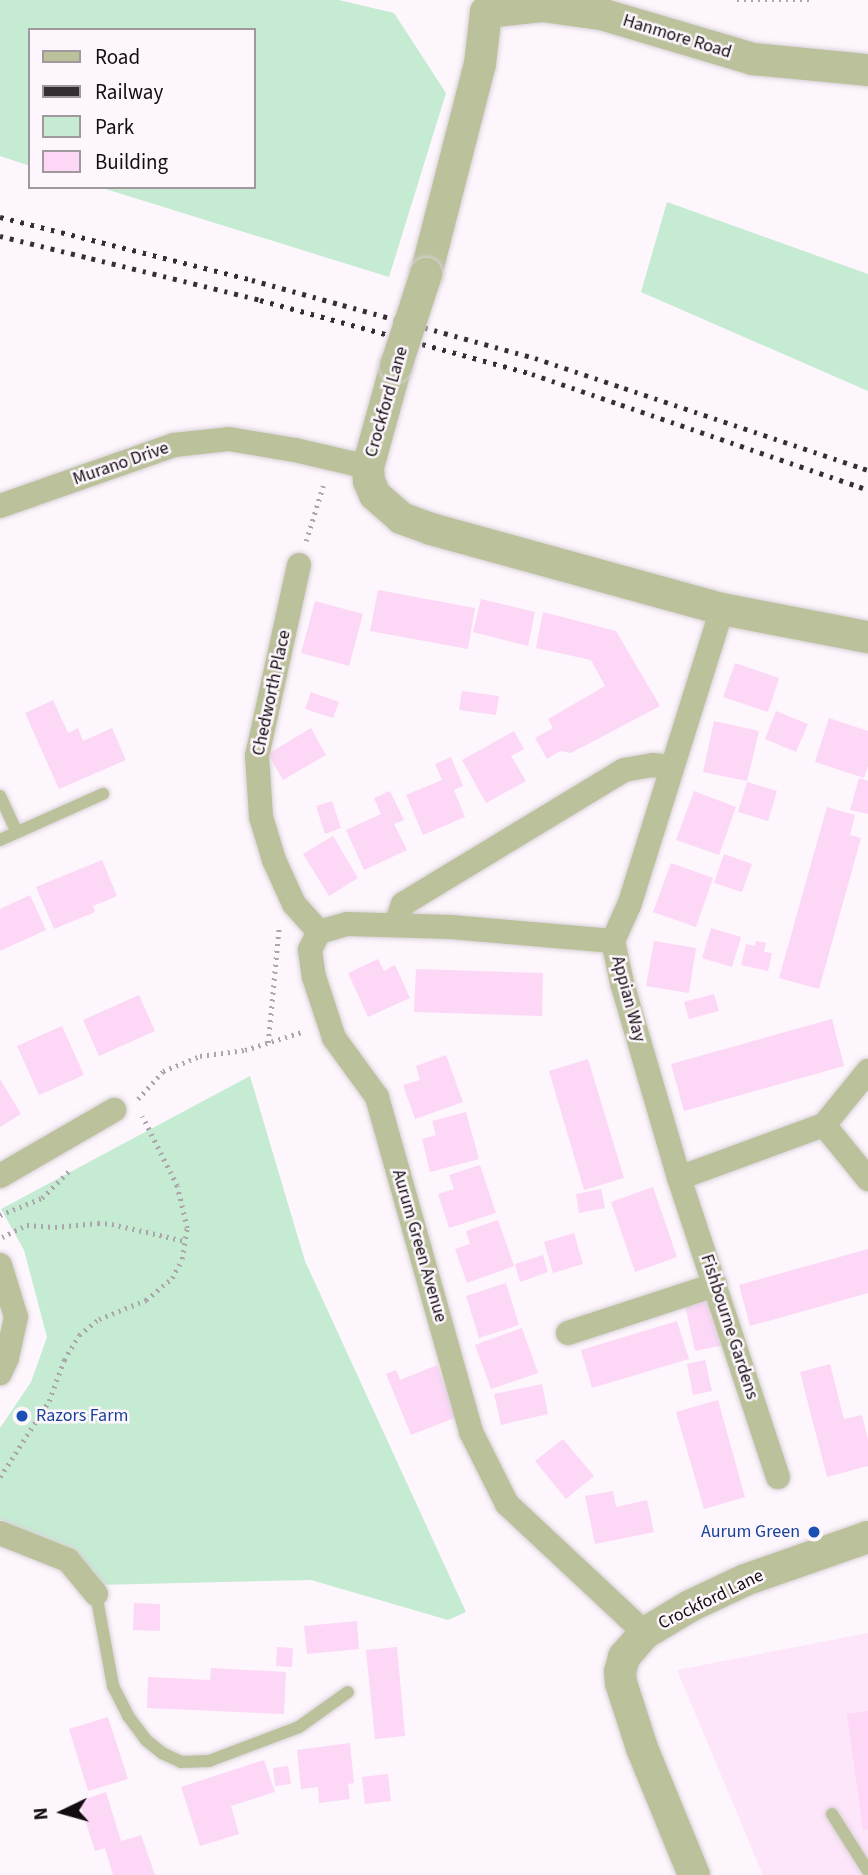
<!DOCTYPE html>
<style>
body{margin:0}
#map{position:relative;width:868px;height:1875px;overflow:hidden;background:#fdf6fc;font-family:"Source Sans 3",sans-serif}
div>[style]{position:absolute}
[style*='--x']{left:calc(var(--x)*1px);top:calc(var(--y)*1px);width:calc(var(--w)*1px);rotate:calc(var(--a)*1deg)}
.built>*{inset:0;background:#fde5fa}
.green>*{inset:0;background:#c5ebd3}
.building>*{inset:0;background:#fcd7f6}
.path>*{height:4.5px;margin-top:-2.25px;transform-origin:0;background:repeating-linear-gradient(90deg,#aca5ab 0 2px,transparent 0 7px)}
.roads{filter:drop-shadow(0 0 2px #d8d1d7) drop-shadow(0 0 2px #d8d1d7)}
.service>*{height:12px;margin:-6px;padding:0 6px;transform-origin:6px;border-radius:6px;background:#bbc29b}
.minor>*{height:24px;margin:-12px;padding:0 12px;transform-origin:12px;border-radius:12px;background:#bbc29b}
.tertiary>*{height:32px;margin:-16px;padding:0 16px;transform-origin:16px;border-radius:16px;background:#bbc29b}
.rail>*{height:5px;margin-top:-2.5px;transform-origin:0;background:repeating-linear-gradient(90deg,#342e33 0 3.5px,transparent 0 10.5px)}
.bridges{filter:drop-shadow(0 0 2px #d8d1d7) drop-shadow(0 0 2px #d8d1d7)}
.tertiary-bridge>*{height:32px;margin:-16px;padding:0 16px;transform-origin:16px;border-radius:16px;background:#bbc29b}
.dots>*{width:19px;height:19px;translate:-50% -50%;box-sizing:border-box;border:4px solid #fdf6fc;border-radius:50%}
span{translate:-50% -50%;white-space:nowrap;text-align:center;line-height:1.15;-webkit-text-stroke:5px #fdf6fc;paint-order:stroke}
.street-label{font-size:18px;color:#130d12}
.transit-label{font-size:18px;color:#164399}
.left{translate:0 -50%;text-align:left}
.right{translate:-100% -50%;text-align:right}
.legend{position:absolute;left:28px;top:28px;width:228px;height:161px;box-sizing:border-box;background:#fdf6fc;border:2px solid #9f999e;margin:0;padding:9px 12px;list-style:none;font-size:21px;color:#130d12}
.legend li{display:flex;align-items:center;gap:14px;height:35px}
.legend b{width:35px;border:2px solid #9f999e}
.north{position:absolute;left:28px;top:1777px;width:70px;height:70px;-webkit-text-stroke:5px #fdf6fc;paint-order:stroke;rotate:265deg;font-size:19px;font-weight:700;line-height:28px;text-align:center;color:#130d12}
.north::after{content:'';display:block;margin:auto;width:24px;height:32px;background:#130d12;clip-path:polygon(50% 0,100% 100%,50% 72%,0 100%)}
</style>
<div id="map">
<div class="built">
<div style="clip-path:polygon(868px 1633px,868px 1875px,763px 1875px,677px 1670px)"></div>
</div>
<div class="green">
<div style="clip-path:polygon(0 0,339px 0,394px 13px,446px 93px,389px 277px,99px 187px,254px 187px,254px 30px,30px 30px,30px 166px,0 156px)"></div>
<div style="clip-path:polygon(667px 202px,868px 274px,868px 391px,641px 292px)"></div>
<div style="clip-path:polygon(250px 1076px,305px 1261px,466px 1612px,448px 1620px,311px 1580px,98px 1585px,73px 1552px,0 1519px,0 1428px,31px 1382px,47px 1337px,24px 1250px,1px 1209px)"></div>
</div>
<div class="building">
<div style="clip-path:polygon(378px 590px,475px 608px,468px 649px,370px 631px)"></div>
<div style="clip-path:polygon(481px 599px,535px 612px,528px 646px,473px 632px)"></div>
<div style="clip-path:polygon(315px 601px,363px 614px,349px 666px,301px 653px)"></div>
<div style="clip-path:polygon(543px 612px,616px 631px,660px 706px,571px 753px,560px 751px,547px 759px,535px 738px,553px 728px,548px 719px,605px 686px,591px 660px,536px 648px)"></div>
<div style="clip-path:polygon(735px 663px,779px 678px,768px 712px,723px 697px)"></div>
<div style="clip-path:polygon(462px 691px,499px 696px,496px 715px,459px 710px)"></div>
<div style="clip-path:polygon(311px 692px,339px 702px,333px 718px,305px 709px)"></div>
<div style="clip-path:polygon(53px 700px,68px 733px,78px 728px,83px 741px,112px 728px,126px 760px,59px 789px,25px 713px)"></div>
<div style="clip-path:polygon(776px 711px,808px 724px,796px 752px,765px 739px)"></div>
<div style="clip-path:polygon(829px 718px,868px 731px,868px 766px,864px 778px,815px 762px)"></div>
<div style="clip-path:polygon(714px 721px,759px 731px,747px 781px,703px 772px)"></div>
<div style="clip-path:polygon(311px 728px,326px 755px,283px 780px,268px 754px)"></div>
<div style="clip-path:polygon(514px 731px,524px 749px,511px 756px,526px 781px,486px 803px,462px 760px)"></div>
<div style="clip-path:polygon(451px 757px,463px 786px,454px 790px,465px 817px,423px 835px,406px 795px,442px 780px,435px 764px)"></div>
<div style="clip-path:polygon(859px 778px,868px 781px,868px 814px,850px 810px)"></div>
<div style="clip-path:polygon(747px 782px,777px 791px,768px 821px,738px 812px)"></div>
<div style="clip-path:polygon(390px 791px,404px 820px,394px 824px,407px 850px,364px 870px,346px 830px,381px 814px,374px 798px)"></div>
<div style="clip-path:polygon(694px 791px,736px 807px,719px 855px,676px 840px)"></div>
<div style="clip-path:polygon(332px 801px,341px 828px,325px 834px,316px 806px)"></div>
<div style="clip-path:polygon(827px 807px,855px 815px,850px 835px,861px 838px,819px 989px,779px 978px)"></div>
<div style="clip-path:polygon(333px 836px,358px 878px,329px 896px,303px 854px)"></div>
<div style="clip-path:polygon(724px 854px,752px 864px,742px 892px,714px 883px)"></div>
<div style="clip-path:polygon(102px 860px,117px 896px,93px 906px,95px 912px,54px 929px,36px 887px)"></div>
<div style="clip-path:polygon(671px 863px,713px 878px,696px 927px,653px 912px)"></div>
<div style="clip-path:polygon(30px 895px,46px 930px,0 951px,0 909px)"></div>
<div style="clip-path:polygon(711px 928px,741px 937px,732px 967px,702px 958px)"></div>
<div style="clip-path:polygon(654px 941px,696px 948px,689px 993px,646px 986px)"></div>
<div style="clip-path:polygon(756px 941px,766px 943px,764px 952px,772px 953px,768px 971px,741px 965px,746px 944px,755px 946px)"></div>
<div style="clip-path:polygon(378px 959px,384px 971px,395px 965px,410px 998px,368px 1017px,348px 973px)"></div>
<div style="clip-path:polygon(416px 969px,543px 973px,542px 1016px,414px 1012px)"></div>
<div style="clip-path:polygon(714px 994px,719px 1011px,689px 1019px,684px 1002px)"></div>
<div style="clip-path:polygon(139px 995px,155px 1031px,99px 1056px,83px 1020px)"></div>
<div style="clip-path:polygon(832px 1019px,844px 1066px,684px 1111px,671px 1064px)"></div>
<div style="clip-path:polygon(62px 1026px,84px 1075px,39px 1095px,17px 1046px)"></div>
<div style="clip-path:polygon(446px 1055px,463px 1102px,415px 1119px,403px 1085px,420px 1080px,416px 1066px)"></div>
<div style="clip-path:polygon(588px 1059px,624px 1178px,584px 1190px,549px 1071px)"></div>
<div style="clip-path:polygon(0 1079px,21px 1114px,0 1127px)"></div>
<div style="clip-path:polygon(466px 1112px,479px 1159px,430px 1172px,422px 1139px,436px 1135px,432px 1121px)"></div>
<div style="clip-path:polygon(480px 1165px,496px 1213px,449px 1228px,438px 1194px,454px 1189px,449px 1175px)"></div>
<div style="clip-path:polygon(653px 1187px,677px 1257px,635px 1272px,611px 1202px)"></div>
<div style="clip-path:polygon(601px 1189px,605px 1208px,579px 1213px,576px 1194px)"></div>
<div style="clip-path:polygon(498px 1220px,514px 1266px,467px 1283px,455px 1249px,470px 1244px,466px 1231px)"></div>
<div style="clip-path:polygon(574px 1233px,583px 1264px,553px 1273px,544px 1242px)"></div>
<div style="clip-path:polygon(868px 1249px,868px 1293px,750px 1326px,739px 1285px)"></div>
<div style="clip-path:polygon(543px 1255px,548px 1272px,520px 1282px,515px 1264px)"></div>
<div style="clip-path:polygon(506px 1283px,519px 1325px,479px 1338px,466px 1296px)"></div>
<div style="clip-path:polygon(718px 1290px,729px 1344px,695px 1351px,683px 1297px)"></div>
<div style="clip-path:polygon(677px 1321px,689px 1359px,592px 1388px,581px 1350px)"></div>
<div style="clip-path:polygon(522px 1328px,538px 1373px,491px 1389px,475px 1345px)"></div>
<div style="clip-path:polygon(705px 1360px,712px 1391px,693px 1395px,687px 1364px)"></div>
<div style="clip-path:polygon(830px 1364px,844px 1419px,862px 1415px,868px 1440px,868px 1466px,827px 1477px,800px 1372px)"></div>
<div style="clip-path:polygon(437px 1365px,457px 1417px,411px 1435px,386px 1374px,396px 1370px,400px 1380px)"></div>
<div style="clip-path:polygon(542px 1384px,548px 1414px,501px 1425px,494px 1394px)"></div>
<div style="clip-path:polygon(718px 1400px,745px 1497px,704px 1509px,676px 1412px)"></div>
<div style="clip-path:polygon(563px 1439px,594px 1476px,566px 1499px,535px 1461px)"></div>
<div style="clip-path:polygon(613px 1491px,616px 1507px,647px 1500px,654px 1532px,595px 1544px,585px 1496px)"></div>
<div style="clip-path:polygon(134px 1603px,160px 1604px,160px 1631px,133px 1630px)"></div>
<div style="clip-path:polygon(357px 1621px,359px 1649px,307px 1654px,304px 1626px)"></div>
<div style="clip-path:polygon(277px 1647px,293px 1648px,292px 1667px,276px 1666px)"></div>
<div style="clip-path:polygon(397px 1647px,405px 1736px,375px 1739px,366px 1650px)"></div>
<div style="clip-path:polygon(211px 1668px,286px 1672px,284px 1714px,147px 1708px,148px 1677px,210px 1680px)"></div>
<div style="clip-path:polygon(868px 1711px,868px 1829px,863px 1830px,847px 1714px)"></div>
<div style="clip-path:polygon(108px 1717px,128px 1779px,88px 1791px,69px 1729px)"></div>
<div style="clip-path:polygon(350px 1743px,354px 1783px,348px 1784px,350px 1799px,319px 1803px,318px 1787px,301px 1789px,297px 1750px)"></div>
<div style="clip-path:polygon(264px 1760px,275px 1792px,231px 1806px,239px 1834px,200px 1846px,181px 1787px)"></div>
<div style="clip-path:polygon(288px 1766px,291px 1784px,275px 1786px,273px 1768px)"></div>
<div style="clip-path:polygon(388px 1774px,391px 1801px,365px 1804px,362px 1777px)"></div>
<div style="clip-path:polygon(106px 1792px,121px 1841px,141px 1835px,155px 1875px,113px 1875px,105px 1848px,95px 1851px,79px 1801px)"></div>
</div>
<div class="path">
<div style="--x:737;--y:0;--w:74;--a:0"></div>
<div style="--x:306;--y:541;--w:58;--a:-72.8"></div>
<div style="--x:268;--y:1043;--w:117;--a:-84.6"></div>
<div style="--x:138;--y:1099;--w:38;--a:-48"></div>
<div style="--x:163;--y:1071;--w:40;--a:-22"></div>
<div style="--x:200;--y:1056;--w:45;--a:-7.6"></div>
<div style="--x:245;--y:1050;--w:60;--a:-17.5"></div>
<div style="--x:0;--y:1215;--w:45;--a:-22"></div>
<div style="--x:42;--y:1198;--w:41;--a:-45"></div>
<div style="--x:2;--y:1237;--w:28;--a:-26"></div>
<div style="--x:27;--y:1225;--w:28;--a:4"></div>
<div style="--x:55;--y:1227;--w:43;--a:-5.3"></div>
<div style="--x:98;--y:1223;--w:14;--a:4"></div>
<div style="--x:112;--y:1224;--w:75;--a:13.1"></div>
<div style="--x:0;--y:1477;--w:90;--a:-57.2"></div>
<div style="--x:49;--y:1401;--w:44;--a:-69.9"></div>
<div style="--x:64;--y:1360;--w:29;--a:-59"></div>
<div style="--x:79;--y:1335;--w:26;--a:-39"></div>
<div style="--x:99;--y:1319;--w:51;--a:-22"></div>
<div style="--x:146;--y:1300;--w:34;--a:-40"></div>
<div style="--x:172;--y:1278;--w:21;--a:-62"></div>
<div style="--x:182;--y:1259;--w:31;--a:-81"></div>
<div style="--x:187;--y:1228;--w:43;--a:-103.4"></div>
<div style="--x:177;--y:1186;--w:78;--a:-116.6"></div>
</div>
<div class="roads">
<div class="service">
<div style="--x:0;--y:796;--w:38;--a:65"></div>
<div style="--x:0;--y:840;--w:113;--a:-24.1"></div>
<div style="--x:96;--y:1594;--w:94;--a:79.5"></div>
<div style="--x:113;--y:1686;--w:34;--a:63"></div>
<div style="--x:128;--y:1716;--w:30;--a:53"></div>
<div style="--x:146;--y:1740;--w:21;--a:39"></div>
<div style="--x:162;--y:1753;--w:21;--a:25"></div>
<div style="--x:181;--y:1762;--w:28;--a:-2"></div>
<div style="--x:209;--y:1761;--w:96;--a:-20.7"></div>
<div style="--x:299;--y:1727;--w:60;--a:-35.5"></div>
<div style="--x:832;--y:1814;--w:67;--a:57.7"></div>
</div>
<div class="minor">
<div style="--x:0;--y:506;--w:184;--a:-19.3"></div>
<div style="--x:174;--y:445;--w:55;--a:-6.2"></div>
<div style="--x:229;--y:439;--w:67;--a:9.5"></div>
<div style="--x:295;--y:450;--w:75;--a:13.1"></div>
<div style="--x:299;--y:565;--w:196;--a:102.4"></div>
<div style="--x:257;--y:756;--w:61;--a:86.2"></div>
<div style="--x:261;--y:817;--w:45;--a:73.2"></div>
<div style="--x:274;--y:860;--w:48;--a:65.6"></div>
<div style="--x:294;--y:904;--w:38;--a:48"></div>
<div style="--x:722;--y:609;--w:310;--a:107.4"></div>
<div style="--x:629;--y:905;--w:39;--a:114"></div>
<div style="--x:613;--y:941;--w:43;--a:77.9"></div>
<div style="--x:622;--y:983;--w:203;--a:73.7"></div>
<div style="--x:679;--y:1178;--w:315;--a:71.7"></div>
<div style="--x:396;--y:925;--w:22;--a:-72"></div>
<div style="--x:403;--y:904;--w:258;--a:-31.2"></div>
<div style="--x:624;--y:770;--w:29;--a:-10"></div>
<div style="--x:653;--y:765;--w:19;--a:6"></div>
<div style="--x:613;--y:941;--w:163;--a:-175.1"></div>
<div style="--x:451;--y:927;--w:104;--a:-178.3"></div>
<div style="--x:347;--y:924;--w:29;--a:164"></div>
<div style="--x:319;--y:932;--w:20;--a:117"></div>
<div style="--x:310;--y:950;--w:27;--a:82"></div>
<div style="--x:314;--y:977;--w:64;--a:71.8"></div>
<div style="--x:334;--y:1038;--w:73;--a:53.9"></div>
<div style="--x:377;--y:1097;--w:348;--a:74.3"></div>
<div style="--x:471;--y:1432;--w:80;--a:63.4"></div>
<div style="--x:507;--y:1504;--w:189;--a:43.1"></div>
<div style="--x:824;--y:1125;--w:70;--a:50.8"></div>
<div style="--x:824;--y:1125;--w:70;--a:-50.8"></div>
<div style="--x:0;--y:1176;--w:132;--a:-30.1"></div>
<div style="--x:679;--y:1178;--w:154;--a:-20.1"></div>
<div style="--x:0;--y:1265;--w:54;--a:72.9"></div>
<div style="--x:16;--y:1317;--w:42;--a:102.4"></div>
<div style="--x:7;--y:1358;--w:17;--a:115"></div>
<div style="--x:568;--y:1333;--w:155;--a:-18.1"></div>
<div style="--x:0;--y:1533;--w:73;--a:21.7"></div>
<div style="--x:68;--y:1560;--w:44;--a:50.5"></div>
</div>
<div class="tertiary">
<div style="--x:426;--y:274;--w:217;--a:-75.6"></div>
<div style="--x:480;--y:64;--w:52;--a:-83.4"></div>
<div style="--x:486;--y:12;--w:56;--a:-6.1"></div>
<div style="--x:542;--y:6;--w:60;--a:7.7"></div>
<div style="--x:601;--y:14;--w:159;--a:16.5"></div>
<div style="--x:753;--y:59;--w:116;--a:5.5"></div>
<div style="--x:396;--y:366;--w:105;--a:105.5"></div>
<div style="--x:368;--y:467;--w:14;--a:86"></div>
<div style="--x:369;--y:481;--w:15;--a:67"></div>
<div style="--x:375;--y:495;--w:35;--a:41"></div>
<div style="--x:401;--y:518;--w:32;--a:20"></div>
<div style="--x:431;--y:529;--w:302;--a:15.4"></div>
<div style="--x:722;--y:609;--w:149;--a:10.9"></div>
<div style="--x:694;--y:1875;--w:137;--a:-112.3"></div>
<div style="--x:642;--y:1748;--w:68;--a:-107.9"></div>
<div style="--x:621;--y:1683;--w:11;--a:-95"></div>
<div style="--x:620;--y:1672;--w:16;--a:-75"></div>
<div style="--x:624;--y:1657;--w:32;--a:-49"></div>
<div style="--x:645;--y:1633;--w:52;--a:-31"></div>
<div style="--x:690;--y:1606;--w:61;--a:-25.3"></div>
<div style="--x:745;--y:1580;--w:130;--a:-19.3"></div>
</div>
</div>
<div class="rail">
<div style="--x:0;--y:217;--w:260;--a:14"></div>
<div style="--x:252;--y:280;--w:294;--a:15.4"></div>
<div style="--x:535;--y:358;--w:351;--a:18.6"></div>
<div style="--x:0;--y:236;--w:268;--a:13.8"></div>
<div style="--x:260;--y:300;--w:282;--a:15.2"></div>
<div style="--x:532;--y:374;--w:355;--a:19"></div>
</div>
<div class="bridges">
<div class="tertiary-bridge">
<div style="--x:396;--y:366;--w:97;--a:-71.9"></div>
</div>
</div>
<div class="dots">
<div style="left:22px;top:1416px;background:#1a4fb4"></div>
<div style="left:814px;top:1532px;background:#1a4fb4"></div>
</div>
<div class="street-label">
<span style="left:677px;top:37px;rotate:17deg">Hanmore Road</span>
<span style="left:387px;top:402px;rotate:-74deg">Crockford Lane</span>
<span style="left:121px;top:464px;rotate:-19deg">Murano Drive</span>
<span style="left:272px;top:693px;rotate:-78deg">Chedworth Place</span>
<span style="left:628px;top:999px;rotate:75deg">Appian Way</span>
<span style="left:419px;top:1246px;rotate:74deg">Aurum Green Avenue</span>
<span style="left:729px;top:1327px;rotate:72deg">Fishbourne Gardens</span>
<span style="left:711px;top:1600px;rotate:-26deg">Crockford Lane</span>
</div>
<div class="transit-label">
<span class="left" style="left:36px;top:1416px">Razors Farm</span>
<span class="right" style="left:800px;top:1532px">Aurum Green</span>
</div>
<ul class="legend">
<li><b style="height:9px;background:#bbc29b"></b>Road</li>
<li><b style="height:9px;background:#342e33"></b>Railway</li>
<li><b style="height:19px;background:#c5ebd3"></b>Park</li>
<li><b style="height:19px;background:#fcd7f6"></b>Building</li>
</ul>
<div class="north">N</div>
</div>
